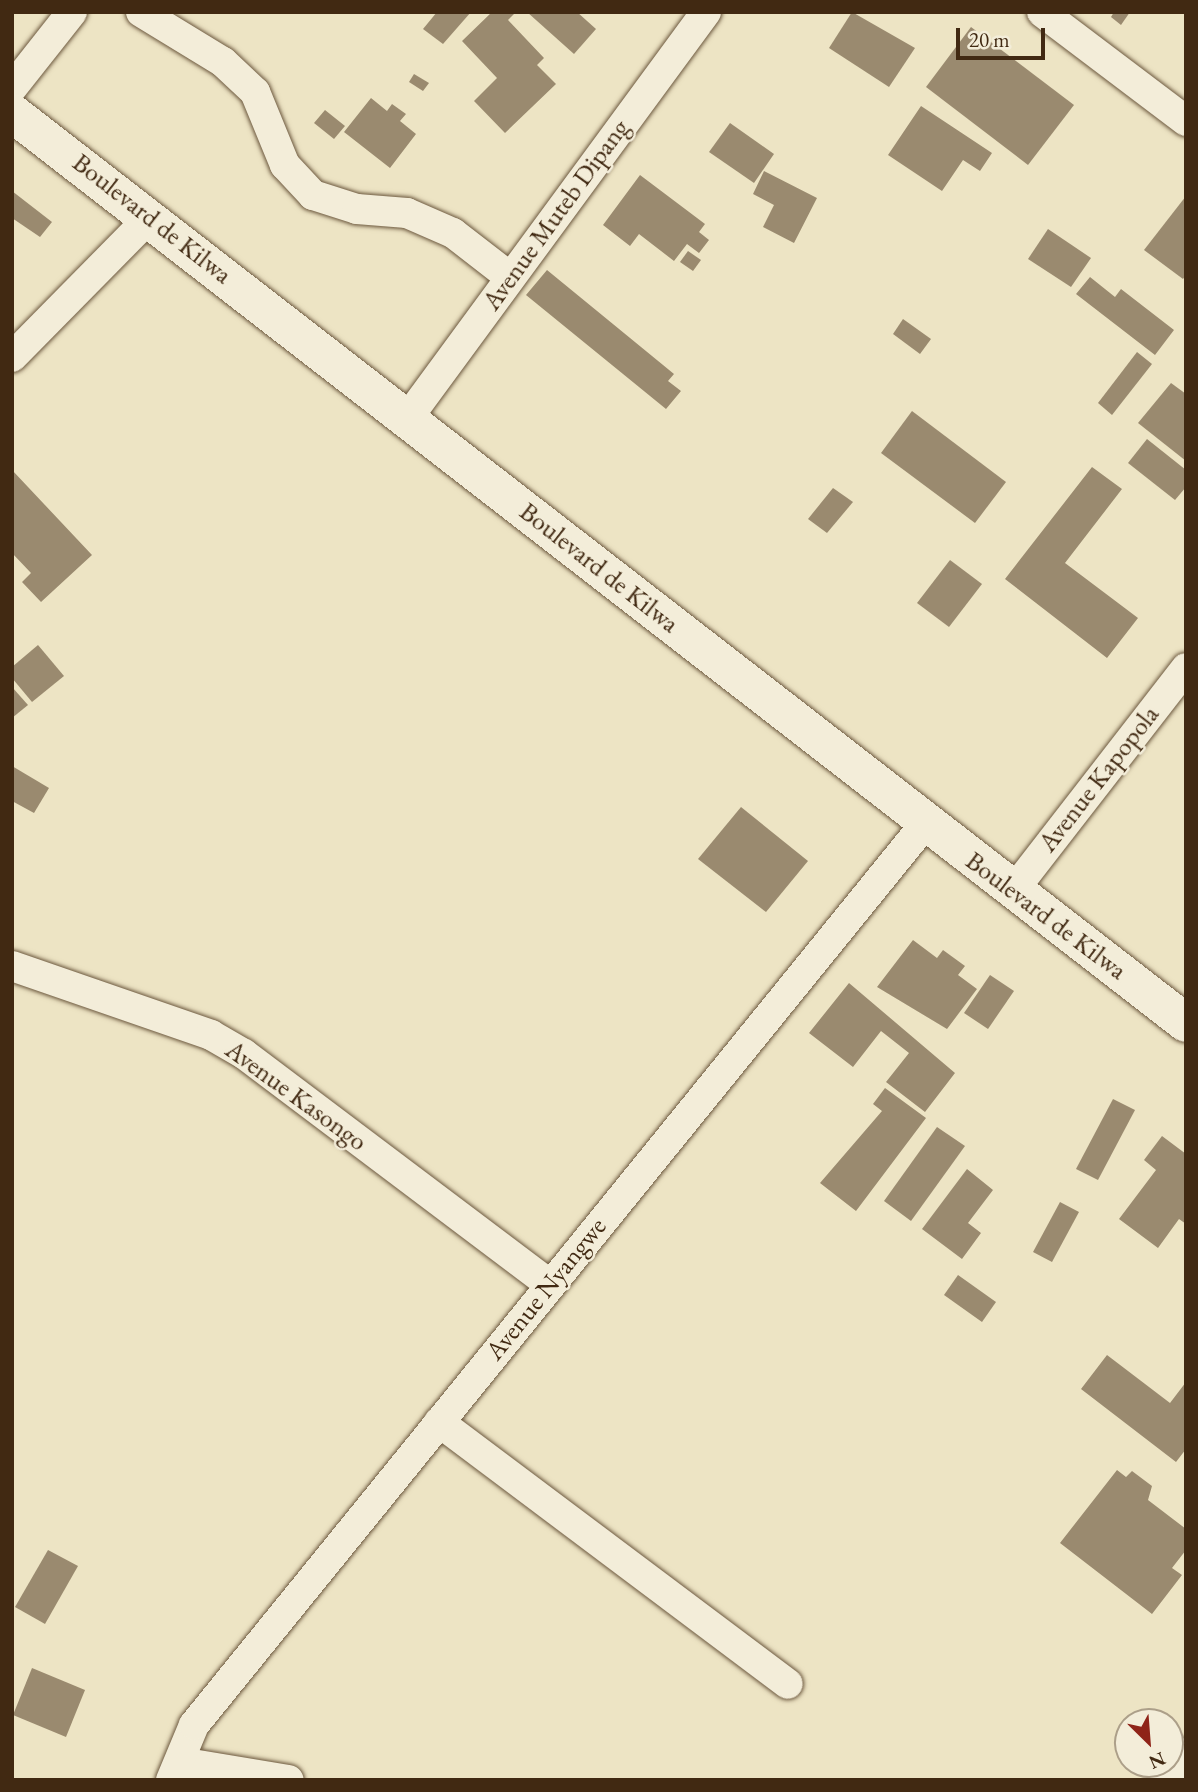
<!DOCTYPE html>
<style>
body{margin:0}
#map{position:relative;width:1198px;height:1792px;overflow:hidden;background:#ede4c4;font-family:"EB Garamond",serif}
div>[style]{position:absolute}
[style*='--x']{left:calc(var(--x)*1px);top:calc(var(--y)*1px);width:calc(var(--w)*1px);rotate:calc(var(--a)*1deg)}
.building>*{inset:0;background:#9a8a6f}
.roads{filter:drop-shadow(0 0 2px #6c583e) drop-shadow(0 0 2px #6c583e)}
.street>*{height:30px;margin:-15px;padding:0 15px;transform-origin:15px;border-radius:15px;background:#f3edd9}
.secondary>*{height:38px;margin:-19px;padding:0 19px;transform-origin:19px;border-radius:19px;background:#f3edd9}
span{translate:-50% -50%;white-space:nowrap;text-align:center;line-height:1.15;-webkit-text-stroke:5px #f3edd9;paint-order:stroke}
.street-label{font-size:26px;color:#412912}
.frame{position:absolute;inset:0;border:14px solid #412912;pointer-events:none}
.north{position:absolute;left:1114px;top:1708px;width:70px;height:70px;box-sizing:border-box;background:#f3edd9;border:2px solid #ac9f89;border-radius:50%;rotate:155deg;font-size:19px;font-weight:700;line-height:28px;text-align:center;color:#412912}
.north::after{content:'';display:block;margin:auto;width:24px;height:32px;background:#8f2418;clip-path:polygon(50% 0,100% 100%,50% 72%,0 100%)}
.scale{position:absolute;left:956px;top:28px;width:89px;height:32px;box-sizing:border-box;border:4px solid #412912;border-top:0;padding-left:9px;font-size:21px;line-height:24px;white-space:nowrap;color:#412912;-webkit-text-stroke:5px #f3edd9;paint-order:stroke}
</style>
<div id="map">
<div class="building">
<div style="clip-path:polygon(437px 12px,471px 12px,443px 44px,423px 29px)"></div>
<div style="clip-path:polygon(492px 12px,516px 12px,508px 20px,544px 58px,537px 65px,556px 84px,505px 133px,474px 101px,497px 78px,462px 41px)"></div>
<div style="clip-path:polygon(527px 12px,577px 12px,596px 29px,574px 54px)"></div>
<div style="clip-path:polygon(852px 12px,915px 48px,889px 87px,829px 48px)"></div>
<div style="clip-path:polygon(1114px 12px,1130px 12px,1121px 25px,1111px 17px)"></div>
<div style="clip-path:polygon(971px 27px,1074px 105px,1028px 165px,926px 87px)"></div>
<div style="clip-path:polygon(414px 74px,429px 83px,423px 91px,409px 82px)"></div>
<div style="clip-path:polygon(371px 98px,387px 111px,392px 104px,406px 114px,400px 121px,416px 134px,390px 168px,344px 132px)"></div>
<div style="clip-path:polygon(921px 106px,992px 153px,980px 171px,963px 160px,942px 191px,888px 155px)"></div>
<div style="clip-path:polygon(325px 110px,345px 126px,334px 139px,314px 123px)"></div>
<div style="clip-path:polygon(730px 123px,774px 154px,754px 183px,709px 152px)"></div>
<div style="clip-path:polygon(764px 171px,817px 198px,794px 243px,763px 227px,774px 205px,753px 194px)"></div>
<div style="clip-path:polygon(640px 175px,705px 224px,699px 232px,709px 240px,699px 253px,687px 244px,674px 261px,639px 234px,630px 246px,603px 225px)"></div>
<div style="clip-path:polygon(12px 191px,52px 222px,40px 237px,12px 218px)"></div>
<div style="clip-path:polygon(1186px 196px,1186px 275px,1183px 279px,1144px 250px)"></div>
<div style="clip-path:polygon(1048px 229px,1091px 258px,1071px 287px,1028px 259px)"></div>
<div style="clip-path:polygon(688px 251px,701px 260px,693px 271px,680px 262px)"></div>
<div style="clip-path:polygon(547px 270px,674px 374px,668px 381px,681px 391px,666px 409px,526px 295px)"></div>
<div style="clip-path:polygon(1090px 277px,1115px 297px,1121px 289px,1174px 330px,1155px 355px,1076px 294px)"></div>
<div style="clip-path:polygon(903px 319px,931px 339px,920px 354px,893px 334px)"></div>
<div style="clip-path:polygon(1137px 352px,1152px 364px,1112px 415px,1098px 403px)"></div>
<div style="clip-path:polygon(1171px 383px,1186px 394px,1186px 461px,1138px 423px)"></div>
<div style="clip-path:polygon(912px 411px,1006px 482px,975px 523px,881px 453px)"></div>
<div style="clip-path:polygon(1147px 439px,1186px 470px,1186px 487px,1175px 500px,1128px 463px)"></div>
<div style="clip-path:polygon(1092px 467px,1122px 489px,1065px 563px,1138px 618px,1107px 658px,1005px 579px)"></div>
<div style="clip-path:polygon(12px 470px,92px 555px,41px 602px,22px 582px,31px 573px,12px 553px)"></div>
<div style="clip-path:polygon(833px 488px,853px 502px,827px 533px,808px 519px)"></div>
<div style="clip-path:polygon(950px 560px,982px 584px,949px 627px,917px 603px)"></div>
<div style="clip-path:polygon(38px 645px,64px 676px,32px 702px,12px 678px,12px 667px)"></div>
<div style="clip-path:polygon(12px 687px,28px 705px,12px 718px)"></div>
<div style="clip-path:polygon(12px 766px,49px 788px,34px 813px,12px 801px)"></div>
<div style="clip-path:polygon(741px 807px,808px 861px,766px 912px,698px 859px)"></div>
<div style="clip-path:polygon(913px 940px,937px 958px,943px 950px,965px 966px,958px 975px,977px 989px,947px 1029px,877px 987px)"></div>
<div style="clip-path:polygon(990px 975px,1014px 991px,988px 1029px,964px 1013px)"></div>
<div style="clip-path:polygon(849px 983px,955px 1073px,925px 1112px,886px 1082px,909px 1053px,881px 1031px,853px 1067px,809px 1033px)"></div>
<div style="clip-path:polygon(885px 1088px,926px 1118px,856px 1211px,820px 1183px,882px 1111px,873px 1104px)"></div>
<div style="clip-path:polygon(1113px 1099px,1135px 1110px,1098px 1180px,1076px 1169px)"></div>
<div style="clip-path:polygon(937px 1127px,965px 1146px,911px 1221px,884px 1201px)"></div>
<div style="clip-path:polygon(1162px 1136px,1186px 1154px,1186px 1224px,1179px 1219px,1158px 1248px,1119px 1219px,1156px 1170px,1144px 1160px)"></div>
<div style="clip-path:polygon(967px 1169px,993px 1190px,968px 1223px,981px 1233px,962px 1259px,922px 1229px)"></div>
<div style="clip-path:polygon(1060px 1202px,1079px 1212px,1052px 1262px,1033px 1252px)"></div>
<div style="clip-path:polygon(958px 1275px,996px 1302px,982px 1322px,944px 1295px)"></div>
<div style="clip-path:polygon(1107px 1355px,1170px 1403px,1186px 1382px,1186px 1449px,1176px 1462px,1081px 1389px)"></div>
<div style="clip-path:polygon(1117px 1470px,1126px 1477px,1132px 1471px,1152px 1486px,1148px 1500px,1186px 1529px,1186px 1550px,1172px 1568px,1182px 1575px,1152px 1614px,1060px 1543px)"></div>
<div style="clip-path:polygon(48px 1550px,78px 1566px,45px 1624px,15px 1607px)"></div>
<div style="clip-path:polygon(32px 1668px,85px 1690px,66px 1737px,13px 1715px)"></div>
</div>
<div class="roads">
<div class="street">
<div style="--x:141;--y:12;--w:96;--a:31.4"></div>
<div style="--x:223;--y:62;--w:44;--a:43.2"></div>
<div style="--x:255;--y:92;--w:79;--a:67.7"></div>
<div style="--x:285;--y:165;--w:41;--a:47"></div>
<div style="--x:313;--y:195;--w:46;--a:17.7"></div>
<div style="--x:357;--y:209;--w:50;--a:4.6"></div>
<div style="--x:407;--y:213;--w:50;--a:23.5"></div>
<div style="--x:453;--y:233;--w:72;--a:37.7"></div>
<div style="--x:1042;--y:12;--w:181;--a:37.1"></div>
<div style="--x:12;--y:88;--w:97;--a:-51.7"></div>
<div style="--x:12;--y:357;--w:197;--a:-45.4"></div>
<div style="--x:407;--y:419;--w:505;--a:-53.7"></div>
<div style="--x:1013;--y:891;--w:282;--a:-52.2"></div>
<div style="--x:12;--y:966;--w:211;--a:19.1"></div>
<div style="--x:211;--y:1035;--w:38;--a:30"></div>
<div style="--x:244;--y:1054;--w:382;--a:37"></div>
<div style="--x:439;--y:1422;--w:436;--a:36.9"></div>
<div style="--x:180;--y:1762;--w:110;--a:9.4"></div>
<div style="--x:171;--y:1780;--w:60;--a:-67.3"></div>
<div style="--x:194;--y:1725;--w:1160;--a:-50.95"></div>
</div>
<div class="secondary">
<div style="--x:12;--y:113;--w:1485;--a:37.78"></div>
<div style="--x:1168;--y:1780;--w:29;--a:-52"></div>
</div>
</div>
<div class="street-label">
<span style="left:556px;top:215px;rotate:-54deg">Avenue Muteb Dipang</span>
<span style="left:152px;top:219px;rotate:38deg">Boulevard de Kilwa</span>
<span style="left:599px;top:568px;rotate:38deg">Boulevard de Kilwa</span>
<span style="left:1099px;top:779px;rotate:-52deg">Avenue Kapopola</span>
<span style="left:1046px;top:916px;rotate:37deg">Boulevard de Kilwa</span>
<span style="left:296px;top:1096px;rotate:36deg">Avenue Kasongo</span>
<span style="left:546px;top:1289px;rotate:-51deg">Avenue Nyangwe</span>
</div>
<div class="frame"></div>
<div class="north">N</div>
<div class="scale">20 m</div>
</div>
